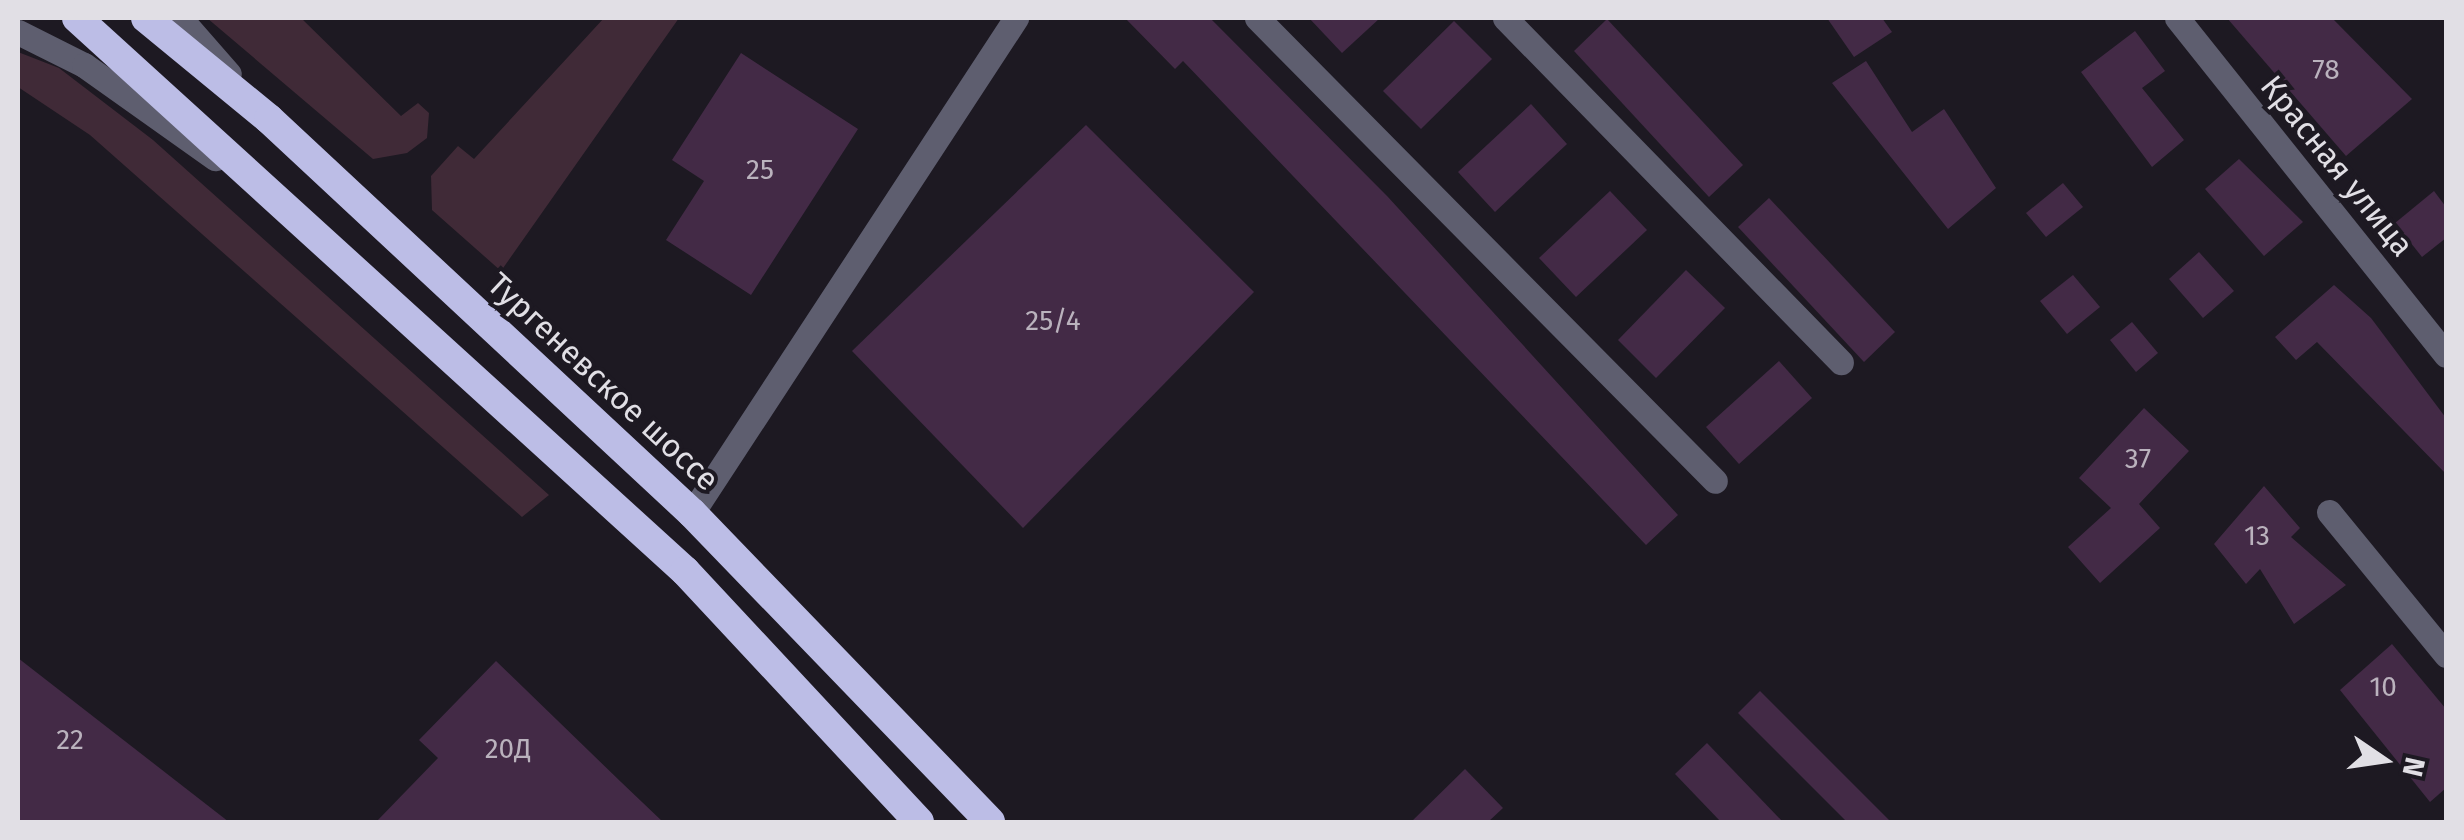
<!DOCTYPE html>
<meta charset="utf-8">
<style>
body{margin:0}
#map{position:relative;width:2464px;height:840px;overflow:hidden;background:#1d1922;font-family:"Fira Sans",sans-serif}
div>[style]{position:absolute}
[style*='--x']{left:calc(var(--x)*1px);top:calc(var(--y)*1px);width:calc(var(--w)*1px);rotate:calc(var(--a)*1deg)}
.green>*{inset:0;background:#402a37}
.building>*{inset:0;background:#432a46}
.street>*{height:25px;margin:-12.5px;padding:0 12.5px;transform-origin:12.5px;border-radius:12.5px;background:#5e5e6f}
.highway>*{height:30px;margin:-15px;padding:0 15px;transform-origin:15px;border-radius:15px;background:#bcbde6}
span{translate:-50% -50%;white-space:nowrap;text-align:center;line-height:1.15;-webkit-text-stroke:8px #1d1922;paint-order:stroke}
.number-label{font-size:28px;color:#bab2bd}
.number-label span{-webkit-text-stroke-width:0}
.street-label{font-size:32px;color:#e1dfe5}
.frame{position:absolute;inset:0;border:20px solid #e1dfe5;pointer-events:none}
.north{position:absolute;left:2334px;top:710px;width:100px;height:100px;-webkit-text-stroke:8px #1d1922;paint-order:stroke;rotate:103deg;font-size:28px;font-weight:700;line-height:40px;text-align:center;color:#e1dfe5}
.north::after{content:'';display:block;margin:auto;width:35px;height:45px;background:#e1dfe5;clip-path:polygon(50% 0,100% 100%,50% 72%,0 100%)}
</style>
<div id="map">
<div class="green">
<div style="clip-path:polygon(207px 18px,301px 18px,401px 116px,418px 103px,429px 113px,427px 138px,407px 153px,373px 159px)"></div>
<div style="clip-path:polygon(604px 18px,679px 18px,501px 271px,432px 210px,431px 176px,458px 146px,474px 159px)"></div>
<div style="clip-path:polygon(18px 52px,59px 68px,153px 140px,549px 495px,522px 517px,90px 135px,18px 87px)"></div>
</div>
<div class="building">
<div style="clip-path:polygon(1125px 18px,1210px 18px,1388px 197px,1678px 515px,1646px 545px,1183px 61px,1175px 69px)"></div>
<div style="clip-path:polygon(1309px 18px,1380px 18px,1342px 53px)"></div>
<div style="clip-path:polygon(1827px 18px,1882px 18px,1892px 32px,1854px 57px)"></div>
<div style="clip-path:polygon(2227px 18px,2332px 18px,2412px 99px,2346px 156px)"></div>
<div style="clip-path:polygon(1607px 19px,1743px 165px,1709px 197px,1574px 51px)"></div>
<div style="clip-path:polygon(1454px 21px,1492px 59px,1421px 129px,1383px 91px)"></div>
<div style="clip-path:polygon(2135px 31px,2165px 71px,2142px 88px,2184px 140px,2152px 167px,2081px 72px)"></div>
<div style="clip-path:polygon(741px 53px,858px 129px,751px 295px,666px 240px,704px 181px,672px 160px)"></div>
<div style="clip-path:polygon(1866px 61px,1912px 132px,1944px 109px,1996px 188px,1948px 229px,1832px 83px)"></div>
<div style="clip-path:polygon(1531px 104px,1567px 144px,1495px 212px,1458px 172px)"></div>
<div style="clip-path:polygon(1086px 125px,1254px 292px,1023px 528px,852px 351px)"></div>
<div style="clip-path:polygon(2239px 159px,2303px 222px,2264px 256px,2205px 189px)"></div>
<div style="clip-path:polygon(2063px 183px,2083px 207px,2046px 237px,2026px 213px)"></div>
<div style="clip-path:polygon(1610px 191px,1647px 230px,1576px 297px,1539px 258px)"></div>
<div style="clip-path:polygon(2434px 191px,2446px 207px,2446px 238px,2422px 257px,2395px 223px)"></div>
<div style="clip-path:polygon(1769px 198px,1895px 332px,1864px 362px,1738px 227px)"></div>
<div style="clip-path:polygon(2199px 252px,2234px 291px,2203px 318px,2169px 279px)"></div>
<div style="clip-path:polygon(1686px 270px,1725px 308px,1656px 378px,1618px 340px)"></div>
<div style="clip-path:polygon(2073px 275px,2100px 307px,2067px 334px,2040px 301px)"></div>
<div style="clip-path:polygon(2334px 285px,2371px 318px,2446px 418px,2446px 474px,2317px 342px,2296px 360px,2275px 337px)"></div>
<div style="clip-path:polygon(2132px 322px,2158px 353px,2136px 372px,2110px 340px)"></div>
<div style="clip-path:polygon(1779px 361px,1812px 398px,1739px 464px,1706px 427px)"></div>
<div style="clip-path:polygon(2144px 408px,2189px 451px,2139px 504px,2160px 528px,2100px 583px,2068px 547px,2111px 508px,2079px 478px)"></div>
<div style="clip-path:polygon(2264px 486px,2300px 528px,2291px 537px,2346px 585px,2294px 624px,2260px 569px,2246px 584px,2214px 544px)"></div>
<div style="clip-path:polygon(2392px 644px,2446px 709px,2446px 788px,2430px 802px,2340px 690px)"></div>
<div style="clip-path:polygon(18px 658px,229px 822px,18px 822px)"></div>
<div style="clip-path:polygon(496px 661px,621px 782px,663px 822px,376px 822px,438px 758px,419px 740px)"></div>
<div style="clip-path:polygon(1760px 691px,1891px 822px,1847px 822px,1738px 713px)"></div>
<div style="clip-path:polygon(1707px 743px,1783px 822px,1721px 822px,1675px 774px)"></div>
<div style="clip-path:polygon(1465px 769px,1503px 808px,1488px 822px,1411px 822px)"></div>
</div>
<div class="street">
<div style="--x:180;--y:18;--w:74;--a:48.8"></div>
<div style="--x:1257;--y:18;--w:651;--a:45.31"></div>
<div style="--x:1505;--y:18;--w:481;--a:45.7"></div>
<div style="--x:2177;--y:18;--w:431;--a:51.4"></div>
<div style="--x:18;--y:32;--w:74;--a:26.6"></div>
<div style="--x:84;--y:65;--w:161;--a:35.4"></div>
<div style="--x:2329;--y:512;--w:185;--a:50.7"></div>
<div style="--x:692;--y:513;--w:592;--a:-56.79"></div>
</div>
<div class="highway">
<div style="--x:77;--y:18;--w:822;--a:42.29"></div>
<div style="--x:685;--y:571;--w:343;--a:47"></div>
<div style="--x:146;--y:18;--w:159;--a:39.4"></div>
<div style="--x:269;--y:119;--w:578;--a:42.97"></div>
<div style="--x:692;--y:513;--w:429;--a:46"></div>
</div>
<div class="number-label">
<span style="left:2326px;top:70px">78</span>
<span style="left:760px;top:170px">25</span>
<span style="left:1053px;top:321px">25/4</span>
<span style="left:2138px;top:459px">37</span>
<span style="left:2257px;top:536px">13</span>
<span style="left:2383px;top:687px">10</span>
<span style="left:70px;top:740px">22</span>
<span style="left:508px;top:749px">20Д</span>
</div>
<div class="street-label">
<span style="left:2337px;top:166px;rotate:51deg">Красная улица</span>
<span style="left:603px;top:382px;rotate:43deg">Тургеневское шоссе</span>
</div>
<div class="frame"></div>
<div class="north">N</div>
</div>
